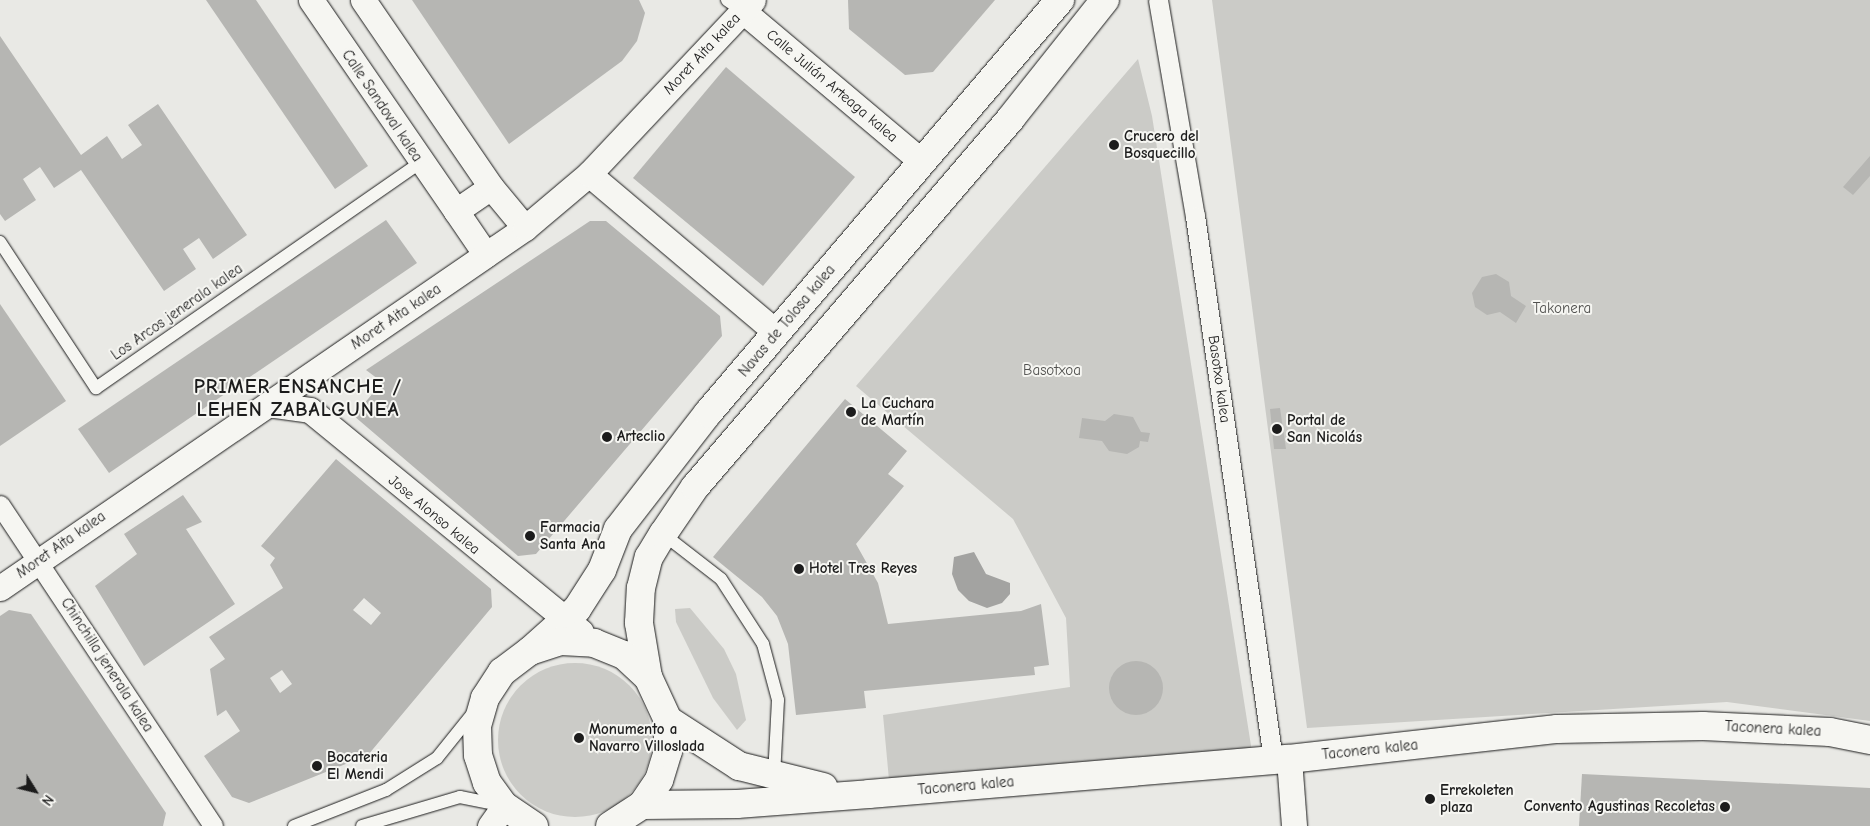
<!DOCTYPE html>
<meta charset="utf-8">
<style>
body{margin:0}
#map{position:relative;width:1870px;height:826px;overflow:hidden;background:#e9e9e5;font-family:"Comic Neue",sans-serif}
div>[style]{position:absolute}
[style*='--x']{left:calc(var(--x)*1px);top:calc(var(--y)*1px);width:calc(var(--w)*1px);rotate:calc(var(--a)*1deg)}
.green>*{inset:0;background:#cbcbc7}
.round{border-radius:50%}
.water>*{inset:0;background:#a3a3a1}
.building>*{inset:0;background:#b6b6b3}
.roads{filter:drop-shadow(0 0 1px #1c1c1c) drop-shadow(0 0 1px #1c1c1c)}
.service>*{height:12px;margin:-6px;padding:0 6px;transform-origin:6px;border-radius:6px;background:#f6f6f2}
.pedestrian>*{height:19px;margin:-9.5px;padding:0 9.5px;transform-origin:9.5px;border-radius:9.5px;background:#f6f6f2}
.minor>*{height:25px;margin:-12.5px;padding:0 12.5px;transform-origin:12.5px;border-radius:12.5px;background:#f6f6f2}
.tertiary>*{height:28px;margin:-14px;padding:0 14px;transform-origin:14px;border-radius:14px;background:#f6f6f2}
.dots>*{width:14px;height:14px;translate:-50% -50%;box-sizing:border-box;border:2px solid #f6f6f2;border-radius:50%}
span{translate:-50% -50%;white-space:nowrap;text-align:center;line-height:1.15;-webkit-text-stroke:4px #f6f6f2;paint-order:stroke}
.street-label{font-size:15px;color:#1c1c1c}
.poi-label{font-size:15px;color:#1c1c1c;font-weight:700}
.left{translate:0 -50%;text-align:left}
.right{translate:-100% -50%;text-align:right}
.park-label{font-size:15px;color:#51514f}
.district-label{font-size:20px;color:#1c1c1c;font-weight:700;letter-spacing:1px}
.north{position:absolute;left:10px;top:766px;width:50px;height:50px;-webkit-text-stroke:4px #f6f6f2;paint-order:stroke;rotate:126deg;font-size:14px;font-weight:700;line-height:20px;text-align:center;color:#1c1c1c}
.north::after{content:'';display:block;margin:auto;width:18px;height:22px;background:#1c1c1c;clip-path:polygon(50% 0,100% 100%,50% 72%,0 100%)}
</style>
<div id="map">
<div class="green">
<div style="clip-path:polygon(1212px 0,1870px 0,1870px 721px,1727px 702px,1307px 728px)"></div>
<div style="clip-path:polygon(1138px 59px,1152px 116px,1252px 752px,889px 780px,883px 715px,1070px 687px,1066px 618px,1013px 519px,856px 386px)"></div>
<div style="clip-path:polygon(690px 608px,724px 649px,736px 674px,746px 720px,737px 730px,713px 698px,676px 622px,675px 609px)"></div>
<div class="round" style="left:498px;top:663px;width:154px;height:154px"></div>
</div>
<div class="water">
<div style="clip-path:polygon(974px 552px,986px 574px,1010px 583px,1010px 594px,1002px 603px,987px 608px,969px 601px,958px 590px,952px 574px,954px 557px)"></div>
</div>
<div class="building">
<div style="clip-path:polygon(206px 0,256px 0,368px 166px,335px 189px)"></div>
<div style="clip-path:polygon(412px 0,639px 0,645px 13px,637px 41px,622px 61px,509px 144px)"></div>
<div style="clip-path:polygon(995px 0,933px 72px,905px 75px,849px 29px,848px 0)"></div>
<div style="clip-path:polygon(0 36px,81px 155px,107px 136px,122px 159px,142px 145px,128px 125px,158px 104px,247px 235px,213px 259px,199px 238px,183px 249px,196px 269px,164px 291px,81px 170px,54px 188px,40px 167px,23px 179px,36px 200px,5px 221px,0 214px)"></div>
<div style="clip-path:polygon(726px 67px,855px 177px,763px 286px,633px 178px)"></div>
<div style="clip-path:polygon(1870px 156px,1870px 176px,1853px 195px,1843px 187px)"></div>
<div style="clip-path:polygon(386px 220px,417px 263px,109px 473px,78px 429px)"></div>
<div style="clip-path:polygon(590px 221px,606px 221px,720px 316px,722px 336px,536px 554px,518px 556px,354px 416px,382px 382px,366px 370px)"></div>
<div style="clip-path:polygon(1496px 274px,1509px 282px,1511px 296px,1526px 306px,1516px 323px,1500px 312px,1487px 315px,1475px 307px,1472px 293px,1482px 277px)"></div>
<div style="clip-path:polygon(0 304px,66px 401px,0 446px)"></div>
<div style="clip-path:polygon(845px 399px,907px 451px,888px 474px,904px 486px,856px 544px,878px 583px,888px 624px,1021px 611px,1041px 604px,1049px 665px,1034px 667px,1035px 675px,864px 691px,866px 708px,796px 715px,788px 644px,777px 616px,762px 597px,713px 557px)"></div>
<div style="clip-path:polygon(1280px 408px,1286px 449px,1274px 449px,1270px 409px)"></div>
<div style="clip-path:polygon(1114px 414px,1133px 417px,1141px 432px,1150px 433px,1148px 442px,1140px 441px,1139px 447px,1127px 454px,1109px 451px,1102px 441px,1079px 438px,1082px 418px,1105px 421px)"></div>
<div style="clip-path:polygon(evenodd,336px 459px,491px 589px,492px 607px,368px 755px,249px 803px,232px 797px,204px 756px,240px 731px,226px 710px,217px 716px,210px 669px,225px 659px,209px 637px,283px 588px,270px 565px,275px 558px,261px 546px,336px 459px,364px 598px,381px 613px,371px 625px,353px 610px,364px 598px,336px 459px,282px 670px,292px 684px,280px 693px,270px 678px,282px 670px)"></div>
<div style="clip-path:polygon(183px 495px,202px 522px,186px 529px,235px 604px,144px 666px,95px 586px,137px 554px,124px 534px)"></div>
<div style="clip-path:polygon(9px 610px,31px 614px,166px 813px,163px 826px,0 826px,0 616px)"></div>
<div class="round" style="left:1109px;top:661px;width:54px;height:54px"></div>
<div style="clip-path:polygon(1582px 774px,1870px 788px,1870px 826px,1579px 826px)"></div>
</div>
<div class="roads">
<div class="service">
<div style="--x:727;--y:0;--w:19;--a:35"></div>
<div style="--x:0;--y:242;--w:175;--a:56.7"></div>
<div style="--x:96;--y:388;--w:394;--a:-34.8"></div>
<div style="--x:663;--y:534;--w:73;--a:37.8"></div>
<div style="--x:721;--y:579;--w:77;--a:57.1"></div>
<div style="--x:763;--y:644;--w:58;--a:75"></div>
<div style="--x:778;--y:700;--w:77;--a:93"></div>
<div style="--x:294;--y:826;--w:99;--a:-21.4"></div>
<div style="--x:386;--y:790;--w:60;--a:-32.1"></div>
<div style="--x:437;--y:758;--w:59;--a:-51.2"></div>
<div style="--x:362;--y:826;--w:102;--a:-16.5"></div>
<div style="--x:460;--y:797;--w:41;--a:11.3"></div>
</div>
<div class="pedestrian">
<div style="--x:1158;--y:0;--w:219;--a:80.3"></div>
<div style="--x:1195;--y:216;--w:549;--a:81.83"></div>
<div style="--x:0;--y:505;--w:385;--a:56.4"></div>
</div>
<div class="minor">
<div style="--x:311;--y:0;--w:256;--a:55.5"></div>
<div style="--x:456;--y:211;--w:42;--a:-34.4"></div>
<div style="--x:363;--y:0;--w:227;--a:55.6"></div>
<div style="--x:491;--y:187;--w:53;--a:50.3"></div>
<div style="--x:743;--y:11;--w:233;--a:40.1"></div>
<div style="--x:589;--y:174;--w:246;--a:40.2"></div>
<div style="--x:456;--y:211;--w:53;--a:55.7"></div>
<div style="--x:268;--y:404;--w:42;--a:8.1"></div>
<div style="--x:310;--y:410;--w:350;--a:39.3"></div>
<div style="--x:0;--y:588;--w:637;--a:-34.44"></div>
<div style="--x:525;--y:228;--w:84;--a:-40.2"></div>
<div style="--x:589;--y:174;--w:239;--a:-46.7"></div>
<div style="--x:1289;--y:759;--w:67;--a:85.7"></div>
<div style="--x:490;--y:826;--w:24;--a:-55"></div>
</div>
<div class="tertiary">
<div style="--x:530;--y:651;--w:63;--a:-41.8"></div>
<div style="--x:577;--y:609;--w:46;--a:-57.3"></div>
<div style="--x:602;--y:570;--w:44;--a:-68.7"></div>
<div style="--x:618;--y:529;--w:147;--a:-52.2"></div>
<div style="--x:708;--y:413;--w:543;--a:-49.56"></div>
<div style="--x:648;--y:677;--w:55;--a:-99.5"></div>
<div style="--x:639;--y:623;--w:35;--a:-87"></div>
<div style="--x:641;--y:588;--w:32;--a:-76"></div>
<div style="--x:649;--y:557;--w:27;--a:-59"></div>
<div style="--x:663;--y:534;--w:57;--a:-55.8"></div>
<div style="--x:695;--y:487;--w:486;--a:-49.4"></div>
<div style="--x:1011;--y:118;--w:151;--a:-51.5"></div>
<div style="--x:668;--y:720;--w:85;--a:32.9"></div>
<div style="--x:739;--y:766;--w:87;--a:14"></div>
<div style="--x:642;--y:805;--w:95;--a:-0.6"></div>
<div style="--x:737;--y:804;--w:132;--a:-4.3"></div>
<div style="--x:869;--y:794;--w:421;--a:-4.8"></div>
<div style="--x:1289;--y:759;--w:270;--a:-6.4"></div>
<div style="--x:1557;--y:729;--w:146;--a:-1.2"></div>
<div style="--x:1703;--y:726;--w:127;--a:2.7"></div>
<div style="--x:1830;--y:732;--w:41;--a:11.3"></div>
<div style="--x:534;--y:826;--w:36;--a:-146"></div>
<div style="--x:504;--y:806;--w:29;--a:-126"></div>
<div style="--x:487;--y:783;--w:29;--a:-108"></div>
<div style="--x:478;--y:755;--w:29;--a:-92"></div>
<div style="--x:477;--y:726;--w:29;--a:-74"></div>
<div style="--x:485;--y:698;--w:31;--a:-57"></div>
<div style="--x:502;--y:672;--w:35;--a:-37"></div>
<div style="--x:530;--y:651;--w:33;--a:-18"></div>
<div style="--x:561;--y:641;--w:33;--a:3"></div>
<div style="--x:594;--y:643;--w:32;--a:22"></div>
<div style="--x:624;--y:655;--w:33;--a:43"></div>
<div style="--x:648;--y:677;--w:47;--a:65.1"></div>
<div style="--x:668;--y:720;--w:31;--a:90"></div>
<div style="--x:668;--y:751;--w:30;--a:107"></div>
<div style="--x:659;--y:780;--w:30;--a:124"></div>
<div style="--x:642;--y:805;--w:38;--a:147"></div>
</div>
</div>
<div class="dots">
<div style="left:1114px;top:145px;background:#1c1c1c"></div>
<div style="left:851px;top:412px;background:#1c1c1c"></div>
<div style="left:1277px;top:429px;background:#1c1c1c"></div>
<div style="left:607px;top:437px;background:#1c1c1c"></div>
<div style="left:530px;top:536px;background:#1c1c1c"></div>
<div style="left:799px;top:569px;background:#1c1c1c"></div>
<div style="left:579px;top:738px;background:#1c1c1c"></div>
<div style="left:317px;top:766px;background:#1c1c1c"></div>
<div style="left:1430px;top:799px;background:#1c1c1c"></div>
<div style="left:1725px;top:807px;background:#1c1c1c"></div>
</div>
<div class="street-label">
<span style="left:702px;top:54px;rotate:-47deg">Moret Aita kalea</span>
<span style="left:832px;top:86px;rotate:40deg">Calle Julián Arteaga kalea</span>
<span style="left:382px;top:106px;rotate:56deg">Calle Sandoval kalea</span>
<span style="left:177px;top:312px;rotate:-35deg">Los Arcos jenerala kalea</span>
<span style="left:396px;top:317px;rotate:-34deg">Moret Aita kalea</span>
<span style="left:787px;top:321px;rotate:-50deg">Navas de Tolosa kalea</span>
<span style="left:1219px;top:379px;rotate:82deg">Basotxo kalea</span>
<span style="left:434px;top:515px;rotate:40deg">Jose Alonso kalea</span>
<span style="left:61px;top:545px;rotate:-35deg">Moret Aita kalea</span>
<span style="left:107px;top:665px;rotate:57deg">Chinchilla jenerala kalea</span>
<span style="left:1773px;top:729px;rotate:3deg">Taconera kalea</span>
<span style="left:1370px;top:750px;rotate:-6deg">Taconera kalea</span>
<span style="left:966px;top:786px;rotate:-5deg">Taconera kalea</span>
</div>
<div class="poi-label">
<span class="left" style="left:1124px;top:145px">Crucero del<br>Bosquecillo</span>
<span class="left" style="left:861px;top:412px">La Cuchara<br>de Martín</span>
<span class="left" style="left:1287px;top:429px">Portal de<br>San Nicolás</span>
<span class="left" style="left:617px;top:437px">Arteclio</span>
<span class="left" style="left:540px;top:536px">Farmacia<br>Santa Ana</span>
<span class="left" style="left:809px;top:569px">Hotel Tres Reyes</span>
<span class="left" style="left:589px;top:738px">Monumento a<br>Navarro Villoslada</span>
<span class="left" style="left:327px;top:766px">Bocateria<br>El Mendi</span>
<span class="left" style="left:1440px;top:799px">Errekoleten<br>plaza</span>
<span class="right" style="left:1715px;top:807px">Convento Agustinas Recoletas</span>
</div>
<div class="park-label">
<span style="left:1562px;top:309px">Takonera</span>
<span style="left:1052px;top:371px">Basotxoa</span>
</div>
<div class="district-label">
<span style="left:298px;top:398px">PRIMER ENSANCHE /<br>LEHEN ZABALGUNEA</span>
</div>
<div class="north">N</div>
</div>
